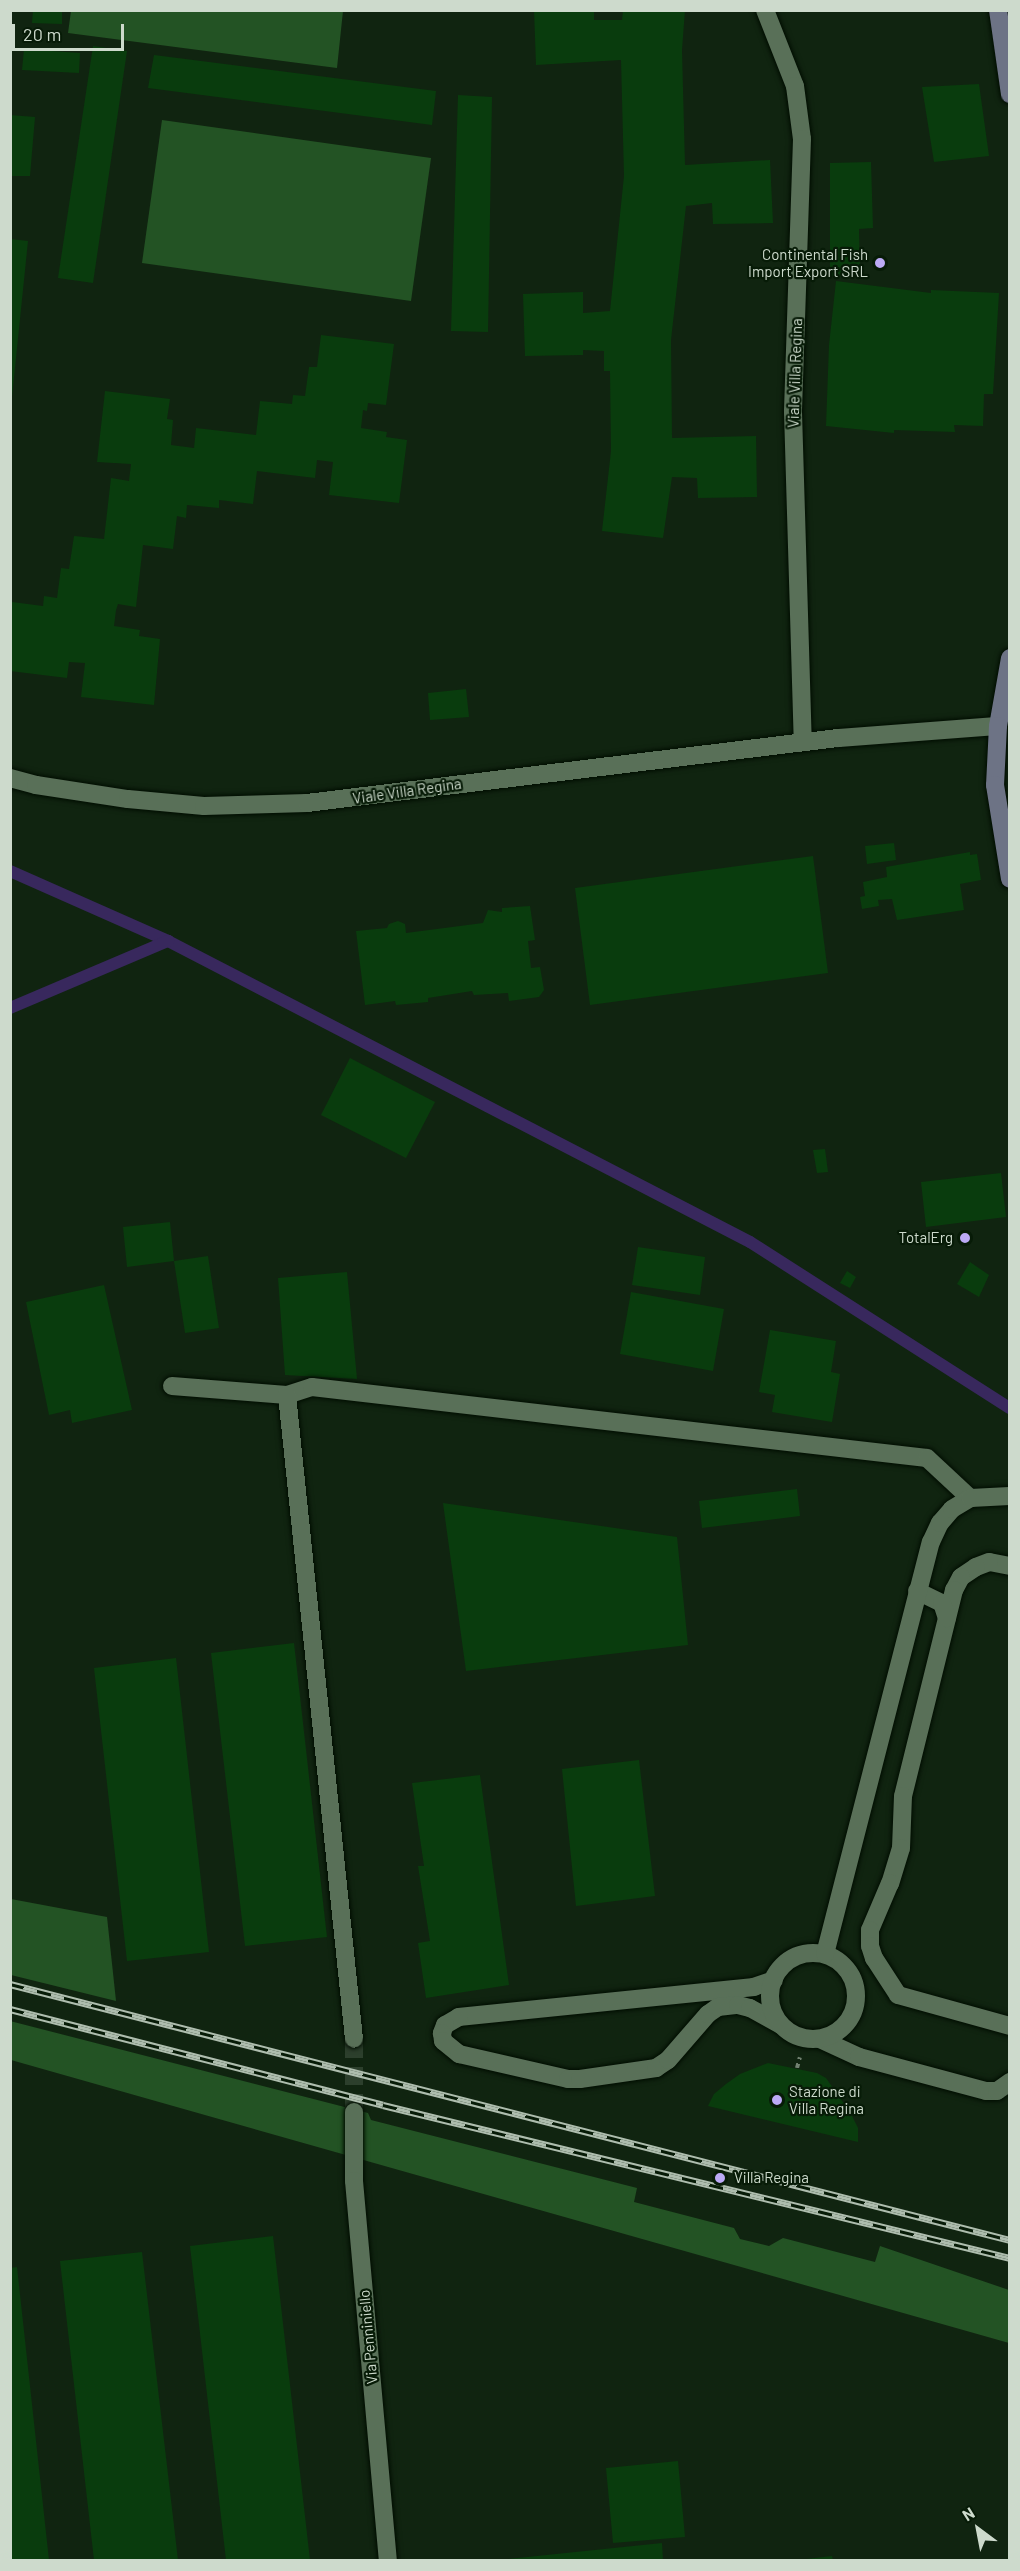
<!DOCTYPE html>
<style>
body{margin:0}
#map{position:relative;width:1020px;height:2571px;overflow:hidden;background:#102410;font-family:Barlow,sans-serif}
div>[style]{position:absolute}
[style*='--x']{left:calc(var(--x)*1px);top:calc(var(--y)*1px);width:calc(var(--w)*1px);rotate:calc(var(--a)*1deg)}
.green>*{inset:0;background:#235324}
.stream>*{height:12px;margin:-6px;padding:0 6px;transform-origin:6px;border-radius:6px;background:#38285d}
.building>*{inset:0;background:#093c0d}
.street-tunnel>*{height:18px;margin-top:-9px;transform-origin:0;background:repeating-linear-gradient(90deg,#2c3f2c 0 18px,transparent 0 27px)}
.path>*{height:4px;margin-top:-2px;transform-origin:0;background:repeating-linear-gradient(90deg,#718170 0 4.5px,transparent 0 9px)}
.roads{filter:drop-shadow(0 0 2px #000d00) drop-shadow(0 0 2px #000d00)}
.lane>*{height:18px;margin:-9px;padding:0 9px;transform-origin:9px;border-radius:9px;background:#597058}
.street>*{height:18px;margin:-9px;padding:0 9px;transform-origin:9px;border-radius:9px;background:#597058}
.street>.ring{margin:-9px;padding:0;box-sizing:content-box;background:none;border:18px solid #597058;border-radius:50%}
.secondary>*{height:18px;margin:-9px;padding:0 9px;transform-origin:9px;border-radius:9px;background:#6d7385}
.rail>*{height:7px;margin-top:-3.5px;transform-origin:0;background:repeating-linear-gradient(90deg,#071b07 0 14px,#aebdae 0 28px);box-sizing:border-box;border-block:2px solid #aebdae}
.dots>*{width:16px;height:16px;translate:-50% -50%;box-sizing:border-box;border:3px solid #071b07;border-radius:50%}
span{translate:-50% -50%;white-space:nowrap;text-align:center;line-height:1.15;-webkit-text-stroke:4.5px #071b07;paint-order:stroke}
.poi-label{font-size:15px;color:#cddacc}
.right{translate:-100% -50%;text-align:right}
.left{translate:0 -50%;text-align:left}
.street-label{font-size:15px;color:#cddacc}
.frame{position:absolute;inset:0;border:12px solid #cddacc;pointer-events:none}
.north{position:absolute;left:948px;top:2499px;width:60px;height:60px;-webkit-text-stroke:4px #071b07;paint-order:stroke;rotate:328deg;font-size:16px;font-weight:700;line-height:24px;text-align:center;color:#cddacc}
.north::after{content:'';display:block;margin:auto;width:21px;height:27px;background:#cddacc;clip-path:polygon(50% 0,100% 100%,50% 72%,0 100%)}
.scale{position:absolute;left:12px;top:24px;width:112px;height:27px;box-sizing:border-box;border:3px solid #cddacc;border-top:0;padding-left:8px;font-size:18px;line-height:21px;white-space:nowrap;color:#cddacc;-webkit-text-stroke:4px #071b07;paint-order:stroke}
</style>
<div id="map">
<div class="green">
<div style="clip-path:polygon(71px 11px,71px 10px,343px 11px,337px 68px,68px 33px)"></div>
<div style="clip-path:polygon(162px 120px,431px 158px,411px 301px,142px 263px)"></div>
<div style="clip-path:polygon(11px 1899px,107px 1917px,116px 2001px,11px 1975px)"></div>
<div style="clip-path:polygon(10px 2021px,368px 2113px,371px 2120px,637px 2188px,634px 2202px,734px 2228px,740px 2239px,769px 2246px,783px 2238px,875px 2262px,880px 2246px,1009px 2290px,1009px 2343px,11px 2060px)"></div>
</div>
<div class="stream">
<div style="--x:10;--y:871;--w:173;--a:23.9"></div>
<div style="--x:168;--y:941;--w:655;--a:27.35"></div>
<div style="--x:750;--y:1242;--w:308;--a:32.6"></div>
<div style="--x:10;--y:1008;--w:172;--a:-23"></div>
</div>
<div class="building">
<div style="clip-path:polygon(33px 10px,62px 10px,62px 24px,32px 23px)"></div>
<div style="clip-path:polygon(534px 10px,594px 10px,594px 20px,622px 20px,623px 10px,685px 10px,682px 50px,685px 165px,770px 160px,773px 223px,713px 224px,712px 203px,686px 206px,671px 340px,672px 438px,756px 436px,757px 497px,698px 498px,697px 478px,672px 477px,663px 538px,602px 531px,611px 451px,610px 371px,604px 371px,604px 351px,583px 350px,583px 355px,525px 356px,523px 294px,583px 292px,583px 313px,610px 311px,624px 176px,621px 60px,536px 65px)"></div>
<div style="clip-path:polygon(93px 46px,127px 51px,93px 283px,58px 278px)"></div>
<div style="clip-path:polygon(24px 49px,80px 53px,79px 73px,22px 70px)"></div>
<div style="clip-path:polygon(154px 55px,436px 91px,432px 125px,148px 88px)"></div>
<div style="clip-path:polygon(979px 84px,989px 156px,934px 162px,922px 87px)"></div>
<div style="clip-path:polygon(458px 95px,492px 97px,488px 332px,451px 331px)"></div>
<div style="clip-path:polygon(10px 115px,35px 117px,30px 176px,10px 176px)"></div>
<div style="clip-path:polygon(871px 162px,873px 228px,859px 229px,860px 275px,830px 276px,830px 163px)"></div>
<div style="clip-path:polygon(10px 239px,28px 241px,12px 397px,10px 397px)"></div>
<div style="clip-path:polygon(836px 281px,931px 293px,931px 290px,999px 293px,993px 394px,984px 394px,983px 426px,954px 425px,955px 432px,894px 430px,894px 433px,826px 426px,829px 345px)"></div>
<div style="clip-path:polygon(321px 335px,394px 344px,386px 405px,368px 403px,367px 411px,363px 410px,361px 428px,387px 432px,386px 437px,407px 440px,399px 503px,329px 495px,333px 462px,317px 460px,315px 478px,257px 471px,253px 504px,219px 500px,219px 508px,187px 505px,186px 518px,177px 516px,173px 549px,143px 545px,136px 607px,118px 604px,116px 610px,114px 626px,140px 630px,139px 636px,160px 639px,154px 705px,81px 697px,85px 663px,69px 662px,67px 678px,10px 671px,12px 602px,43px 606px,44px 596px,57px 598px,61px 568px,69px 569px,74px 536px,104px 539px,111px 478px,129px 481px,131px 464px,97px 462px,105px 391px,170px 399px,167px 419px,173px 420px,171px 445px,194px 448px,196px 428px,256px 435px,260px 401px,292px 404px,293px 395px,305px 396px,309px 367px,317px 367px)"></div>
<div style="clip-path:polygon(466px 689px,469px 717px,430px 720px,428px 693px)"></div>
<div style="clip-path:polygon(894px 843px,896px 860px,867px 864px,865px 846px)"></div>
<div style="clip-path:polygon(970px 852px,970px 855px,977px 854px,981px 880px,960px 884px,964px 910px,897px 920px,892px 899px,878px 900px,879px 906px,862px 909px,860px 897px,865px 896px,863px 882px,887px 877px,886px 867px)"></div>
<div style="clip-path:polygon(813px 856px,828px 973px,590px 1005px,575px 888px)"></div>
<div style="clip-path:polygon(530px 906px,535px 940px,528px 941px,531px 968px,540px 967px,544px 990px,539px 997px,509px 1001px,508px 993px,474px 995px,472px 991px,428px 998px,428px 1002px,396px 1005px,395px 1001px,365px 1005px,356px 931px,387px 928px,389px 924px,398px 921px,405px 924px,406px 933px,483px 923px,488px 910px,502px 912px,502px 908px)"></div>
<div style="clip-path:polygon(350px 1058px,435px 1102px,406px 1158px,321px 1115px)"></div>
<div style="clip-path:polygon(825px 1149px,828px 1172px,817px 1173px,813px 1150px)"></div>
<div style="clip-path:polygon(1001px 1173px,1006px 1217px,926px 1227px,921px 1182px)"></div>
<div style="clip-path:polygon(170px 1222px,174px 1261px,127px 1267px,123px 1227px)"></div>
<div style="clip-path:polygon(638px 1247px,705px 1257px,700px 1295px,632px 1285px)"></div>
<div style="clip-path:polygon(208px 1256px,219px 1328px,185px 1333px,174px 1261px)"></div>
<div style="clip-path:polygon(970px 1262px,989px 1275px,979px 1297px,957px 1284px)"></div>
<div style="clip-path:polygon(847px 1271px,856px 1277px,850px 1288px,840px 1283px)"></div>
<div style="clip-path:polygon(347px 1272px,357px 1379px,285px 1375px,278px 1278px)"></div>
<div style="clip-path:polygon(104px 1285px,132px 1410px,72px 1423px,70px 1410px,49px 1415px,26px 1302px)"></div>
<div style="clip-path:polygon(631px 1292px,724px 1309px,713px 1371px,620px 1354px)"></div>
<div style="clip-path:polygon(770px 1330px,836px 1341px,831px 1372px,840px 1374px,832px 1422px,772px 1412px,775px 1395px,759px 1392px)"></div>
<div style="clip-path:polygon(797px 1489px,800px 1516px,702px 1528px,699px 1501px)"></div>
<div style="clip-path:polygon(443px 1503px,677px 1537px,688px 1645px,466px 1671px)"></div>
<div style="clip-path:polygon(294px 1643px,327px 1937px,245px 1946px,211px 1653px)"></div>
<div style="clip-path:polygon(176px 1658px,209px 1952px,127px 1961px,94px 1668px)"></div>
<div style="clip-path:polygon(639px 1760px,655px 1896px,576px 1906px,562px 1769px)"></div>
<div style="clip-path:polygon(480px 1775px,509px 1985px,426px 1998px,418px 1943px,430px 1941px,418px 1866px,424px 1866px,412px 1783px)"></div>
<div style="clip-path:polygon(768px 2063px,817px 2073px,826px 2078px,850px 2112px,858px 2128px,858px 2142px,708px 2106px,714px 2094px,726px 2084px,740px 2074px)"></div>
<div style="clip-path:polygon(273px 2236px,310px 2560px,226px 2560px,190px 2246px)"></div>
<div style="clip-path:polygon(142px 2252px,178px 2560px,94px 2560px,60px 2261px)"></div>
<div style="clip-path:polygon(17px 2267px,49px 2560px,10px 2560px,10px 2268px)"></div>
<div style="clip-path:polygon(678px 2461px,685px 2537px,613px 2543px,606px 2468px)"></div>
<div style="clip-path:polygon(662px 2543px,663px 2560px,508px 2560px,508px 2559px)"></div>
<div style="clip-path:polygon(832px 2556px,833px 2560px,806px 2560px,806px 2559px)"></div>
</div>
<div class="street-tunnel">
<div style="--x:354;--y:2112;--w:73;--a:-90"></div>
</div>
<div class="path">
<div style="--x:797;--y:2068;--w:11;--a:-75"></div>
</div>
<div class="roads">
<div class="lane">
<div style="--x:1010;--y:1566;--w:21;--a:-169"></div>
<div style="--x:989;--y:1562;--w:14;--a:159"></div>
<div style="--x:976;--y:1567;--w:18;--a:146"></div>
<div style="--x:961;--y:1577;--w:15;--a:118"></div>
<div style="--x:954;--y:1590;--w:212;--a:103.9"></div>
<div style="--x:903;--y:1796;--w:52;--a:92.2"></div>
<div style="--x:901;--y:1848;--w:37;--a:107"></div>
<div style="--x:890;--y:1883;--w:51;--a:113.1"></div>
<div style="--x:870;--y:1930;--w:16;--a:90"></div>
<div style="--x:870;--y:1946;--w:13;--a:72"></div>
<div style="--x:874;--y:1958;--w:44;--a:57"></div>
<div style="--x:898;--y:1995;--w:116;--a:15.5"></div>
<div style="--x:917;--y:1591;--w:28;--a:26"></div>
<div style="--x:942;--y:1603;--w:16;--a:72"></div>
<div style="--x:774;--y:1980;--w:21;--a:161"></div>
<div style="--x:754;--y:1987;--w:297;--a:174.2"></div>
<div style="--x:459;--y:2017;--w:16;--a:150"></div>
<div style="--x:445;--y:2025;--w:9;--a:111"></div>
<div style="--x:442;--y:2033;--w:8;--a:83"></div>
<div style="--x:443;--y:2041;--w:21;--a:39"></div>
<div style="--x:459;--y:2054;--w:112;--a:12.9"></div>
<div style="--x:568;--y:2079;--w:12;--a:0"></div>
<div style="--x:580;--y:2079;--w:77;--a:-8.2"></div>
<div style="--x:656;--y:2068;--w:14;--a:-34"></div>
<div style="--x:668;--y:2060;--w:61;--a:-49"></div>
<div style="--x:708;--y:2014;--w:12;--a:-35"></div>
<div style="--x:718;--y:2007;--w:20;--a:-6"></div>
<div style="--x:738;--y:2005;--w:12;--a:14"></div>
<div style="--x:750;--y:2008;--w:35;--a:29"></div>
<div style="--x:820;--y:2039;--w:43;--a:24.8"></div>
<div style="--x:859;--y:2057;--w:131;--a:15"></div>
<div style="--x:986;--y:2091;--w:11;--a:0"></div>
<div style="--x:997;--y:2091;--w:16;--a:-35"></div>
</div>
<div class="street">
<div style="--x:765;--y:10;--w:82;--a:68.5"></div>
<div style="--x:795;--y:86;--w:53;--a:82.5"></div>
<div style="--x:802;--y:139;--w:273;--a:91.9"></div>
<div style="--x:793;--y:412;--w:330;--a:88.3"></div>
<div style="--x:10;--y:778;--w:27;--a:15"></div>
<div style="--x:36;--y:785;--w:93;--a:8.7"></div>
<div style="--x:128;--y:799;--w:76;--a:5.3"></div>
<div style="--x:204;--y:806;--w:103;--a:-1.7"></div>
<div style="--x:307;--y:803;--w:535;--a:-6.98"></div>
<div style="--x:838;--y:738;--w:160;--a:-4.3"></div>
<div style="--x:172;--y:1386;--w:115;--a:4.5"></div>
<div style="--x:287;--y:1395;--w:26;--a:-18"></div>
<div style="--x:312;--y:1387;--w:619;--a:6.59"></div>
<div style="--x:927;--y:1458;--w:59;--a:42.9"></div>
<div style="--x:287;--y:1395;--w:647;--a:84.06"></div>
<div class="ring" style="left:770px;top:1953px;width:68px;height:68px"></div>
<div style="--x:825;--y:1954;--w:425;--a:-75.6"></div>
<div style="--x:931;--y:1542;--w:21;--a:-65"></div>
<div style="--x:940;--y:1523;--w:18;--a:-49"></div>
<div style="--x:952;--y:1509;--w:21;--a:-31"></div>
<div style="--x:970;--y:1498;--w:40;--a:-2.9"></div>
<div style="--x:354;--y:2112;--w:69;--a:90"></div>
<div style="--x:354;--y:2181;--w:381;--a:84.9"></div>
</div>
<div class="secondary">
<div style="--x:998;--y:10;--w:85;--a:81.9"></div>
<div style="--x:1010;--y:658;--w:69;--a:100"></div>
<div style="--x:998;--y:726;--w:59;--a:92.9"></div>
<div style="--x:995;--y:785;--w:95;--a:80.9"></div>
</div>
</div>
<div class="rail">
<div style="--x:10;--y:1984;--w:1032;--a:14.36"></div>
<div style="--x:10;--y:2009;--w:385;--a:14.4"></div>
<div style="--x:383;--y:2105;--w:645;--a:13.71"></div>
</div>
<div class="dots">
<div style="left:880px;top:263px;background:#bcaaf5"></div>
<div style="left:965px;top:1238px;background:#bcaaf5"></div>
<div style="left:777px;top:2100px;background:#bcaaf5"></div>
<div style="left:720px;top:2178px;background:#bcaaf5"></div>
</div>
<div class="poi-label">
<span class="right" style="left:868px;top:263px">Continental Fish<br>Import Export SRL</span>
<span class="right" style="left:953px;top:1238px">TotalErg</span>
<span class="left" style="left:789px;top:2100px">Stazione di<br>Villa Regina</span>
<span class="left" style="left:734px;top:2178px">Villa Regina</span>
</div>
<div class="street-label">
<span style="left:795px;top:373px;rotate:-88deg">Viale Villa Regina</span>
<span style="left:407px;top:791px;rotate:-8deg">Viale Villa Regina</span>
<span style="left:368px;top:2337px;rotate:-95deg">Via Penniniello</span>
</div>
<div class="frame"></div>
<div class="north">N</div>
<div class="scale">20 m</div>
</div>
